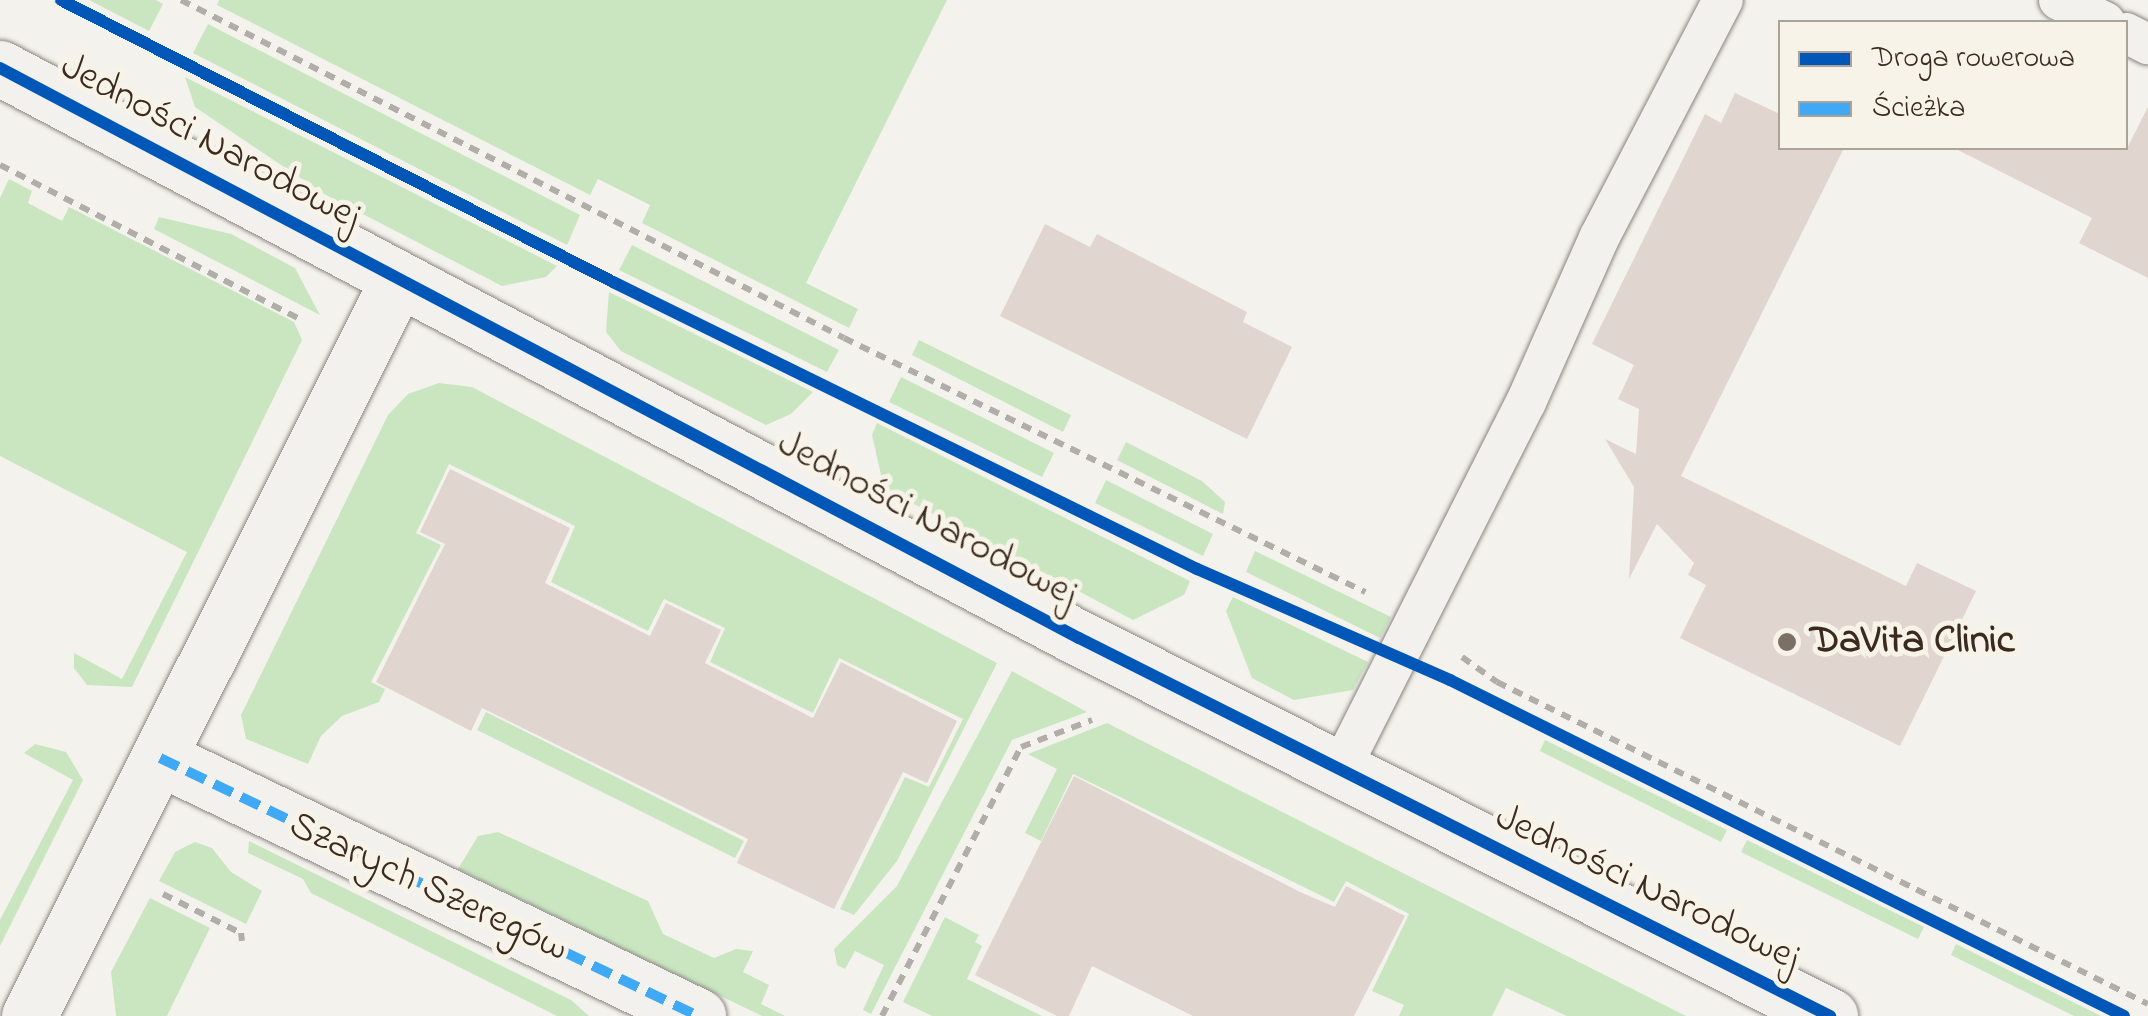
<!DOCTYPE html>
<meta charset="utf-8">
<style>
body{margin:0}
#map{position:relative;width:2148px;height:1016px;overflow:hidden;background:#f4f2ec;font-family:"Indie Flower",sans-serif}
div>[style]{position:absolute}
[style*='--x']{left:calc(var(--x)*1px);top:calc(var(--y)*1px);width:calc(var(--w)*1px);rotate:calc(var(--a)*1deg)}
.green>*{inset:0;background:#cae6c1}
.building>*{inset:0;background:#e1d5d0}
.path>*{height:6px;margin-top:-3px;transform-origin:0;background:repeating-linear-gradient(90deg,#b1aeaa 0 10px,transparent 0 18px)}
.roads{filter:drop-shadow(0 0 2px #898580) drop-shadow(0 0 2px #898580)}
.lane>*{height:40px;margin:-20px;padding:0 20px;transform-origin:20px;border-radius:20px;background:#f2f1ed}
.street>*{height:55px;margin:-27.5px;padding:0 27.5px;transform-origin:27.5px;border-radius:27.5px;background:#f2f1ed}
.secondary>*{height:55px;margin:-27.5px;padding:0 27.5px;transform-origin:27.5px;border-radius:27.5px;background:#f2f1ed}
.quiet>*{height:10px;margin-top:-5px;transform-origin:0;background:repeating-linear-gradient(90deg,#3fa9f5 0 20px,transparent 0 30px)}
.cycleway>*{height:12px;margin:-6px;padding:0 6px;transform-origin:6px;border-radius:6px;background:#0057b8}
.dots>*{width:28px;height:28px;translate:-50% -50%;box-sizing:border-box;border:5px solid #f7f3e8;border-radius:50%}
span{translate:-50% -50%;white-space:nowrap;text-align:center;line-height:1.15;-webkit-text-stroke:10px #f7f3e8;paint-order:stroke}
.street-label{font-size:40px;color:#3b2a1e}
.poi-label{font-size:40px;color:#3b2a1e;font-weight:700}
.left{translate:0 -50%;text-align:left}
.legend{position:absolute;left:1778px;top:20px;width:350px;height:130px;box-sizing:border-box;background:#f7f3e8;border:2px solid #aca397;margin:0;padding:12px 18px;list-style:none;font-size:30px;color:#3b2a1e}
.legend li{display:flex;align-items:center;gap:20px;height:50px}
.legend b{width:50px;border:2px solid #aca397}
</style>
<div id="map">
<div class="green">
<div style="clip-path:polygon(89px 0,156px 0,163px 4px,149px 31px)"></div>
<div style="clip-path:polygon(219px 0,947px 0,806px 283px,858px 309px,849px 328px,642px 223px,650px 205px,598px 179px,590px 195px,217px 5px)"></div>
<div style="clip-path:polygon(208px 24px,580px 215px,567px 245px,193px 53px)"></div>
<div style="clip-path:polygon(185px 77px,557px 266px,546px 277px,502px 286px,324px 194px,195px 107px)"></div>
<div style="clip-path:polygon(9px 179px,32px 191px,28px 203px,62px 221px,69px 207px,294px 322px,302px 340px,132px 687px,87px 685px,74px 668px,74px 653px,122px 679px,187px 552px,0 456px,0 198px)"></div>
<div style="clip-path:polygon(159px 217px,231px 234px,295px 268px,320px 315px,154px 229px)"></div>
<div style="clip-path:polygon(632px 245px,839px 350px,827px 372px,619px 270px)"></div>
<div style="clip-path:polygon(609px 292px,813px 392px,791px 414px,766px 425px,621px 351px,606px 332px)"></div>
<div style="clip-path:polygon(919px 340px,1071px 415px,1063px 432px,912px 355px)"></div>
<div style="clip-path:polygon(901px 377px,1054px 453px,1042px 477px,889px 402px)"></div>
<div style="clip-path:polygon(439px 383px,472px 387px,997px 663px,897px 861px,854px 915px,840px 909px,905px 777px,929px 787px,963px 719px,839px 658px,813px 713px,710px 662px,725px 628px,664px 599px,648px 631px,551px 582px,575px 526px,449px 464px,416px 533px,441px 545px,371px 682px,385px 689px,379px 702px,342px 716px,321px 736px,308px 764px,246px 739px,241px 715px,388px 415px,408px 394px)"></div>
<div style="clip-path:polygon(877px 423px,1190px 581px,1184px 595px,1133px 620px,884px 488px,872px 435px)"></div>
<div style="clip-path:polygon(1126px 442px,1202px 481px,1225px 502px,1223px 514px,1117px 460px)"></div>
<div style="clip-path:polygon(1106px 480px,1213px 534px,1203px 556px,1095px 503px)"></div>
<div style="clip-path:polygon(1255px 551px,1391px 617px,1380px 638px,1246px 572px)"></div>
<div style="clip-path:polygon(1233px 597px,1368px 662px,1353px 690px,1294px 700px,1252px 678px,1226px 611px)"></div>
<div style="clip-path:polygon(1012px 671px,1087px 712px,1012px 740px,871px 1014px,863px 1010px,884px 965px,855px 951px,845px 969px,837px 965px,834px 949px,897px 886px)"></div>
<div style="clip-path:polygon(486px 712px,744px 841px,735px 858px,477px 730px)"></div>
<div style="clip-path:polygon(1107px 723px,1393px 868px,1686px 1016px,1567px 1016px,1506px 988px,1492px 1016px,1399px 1016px,1404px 1005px,1372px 991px,1409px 914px,1346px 881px,1334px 902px,1073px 774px,1041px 841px,1025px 833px,1057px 769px,1028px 754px)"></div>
<div style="clip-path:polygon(1545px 740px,1727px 830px,1721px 842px,1540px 751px)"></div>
<div style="clip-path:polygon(35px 744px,66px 752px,83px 780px,0 946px,0 920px,73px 780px,24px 753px)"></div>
<div style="clip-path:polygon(498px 832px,648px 901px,663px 934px,714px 958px,736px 949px,753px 951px,743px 972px,769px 985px,761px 1004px,785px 1016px,762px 1016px,458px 869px,478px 836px)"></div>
<div style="clip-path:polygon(1747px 840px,1924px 927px,1918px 939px,1741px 852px)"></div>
<div style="clip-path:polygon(249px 841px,571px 1000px,589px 1016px,557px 1016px,311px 893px,303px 879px,248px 853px)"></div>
<div style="clip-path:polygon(195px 842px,212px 848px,231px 872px,262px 891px,246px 924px,159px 881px,175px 852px)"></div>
<div style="clip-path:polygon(150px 898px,210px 928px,167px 1016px,116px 1016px,111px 972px)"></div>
<div style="clip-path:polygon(945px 917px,979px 935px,975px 942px,982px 946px,967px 979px,1042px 1016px,932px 1016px,903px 1002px)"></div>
<div style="clip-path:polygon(1956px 944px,2101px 1016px,2074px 1016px,1951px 955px)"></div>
</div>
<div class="building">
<div style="clip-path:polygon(1735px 93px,1780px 114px,1780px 148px,1844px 148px,1681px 476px,1906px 586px,1917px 563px,1976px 591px,1900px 746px,1680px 638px,1706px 585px,1688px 575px,1694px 563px,1657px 524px,1629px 579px,1634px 487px,1605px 439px,1636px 454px,1639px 409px,1618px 399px,1634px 365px,1592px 344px,1705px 114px,1721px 123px)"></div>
<div style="clip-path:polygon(2148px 107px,2148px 278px,2079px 243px,2092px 218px,1954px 148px,2127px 148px)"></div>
<div style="clip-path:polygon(1045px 224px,1090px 247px,1097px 234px,1247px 312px,1243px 322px,1292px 347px,1247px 439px,1000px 316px)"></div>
<div style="clip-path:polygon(450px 469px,570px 528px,545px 583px,650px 636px,666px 603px,721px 630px,705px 663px,813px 718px,841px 662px,957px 721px,927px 783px,903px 772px,834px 909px,737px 863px,748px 839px,482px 708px,471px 731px,376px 682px,445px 544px,420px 532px)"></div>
<div style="clip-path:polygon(1074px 776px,1300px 892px,1335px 907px,1346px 886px,1405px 916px,1354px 1016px,1193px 1016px,1092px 966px,1069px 1016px,1057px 1016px,975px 975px)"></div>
</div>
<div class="path">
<div style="--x:181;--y:0;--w:744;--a:27.01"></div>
<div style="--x:844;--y:338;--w:580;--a:25.99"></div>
<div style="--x:0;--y:165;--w:339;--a:27.2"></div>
<div style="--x:1462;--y:657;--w:43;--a:35.5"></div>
<div style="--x:1497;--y:682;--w:726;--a:26.32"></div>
<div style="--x:163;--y:894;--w:87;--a:26.6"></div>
<div style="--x:241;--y:933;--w:8;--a:83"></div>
<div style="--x:882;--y:1016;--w:303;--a:-62.7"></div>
<div style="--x:1021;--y:747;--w:76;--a:-20.8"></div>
</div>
<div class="roads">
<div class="lane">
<div style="--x:2059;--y:0;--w:51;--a:25.6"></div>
<div style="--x:2126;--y:33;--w:25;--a:27"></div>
<div style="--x:1339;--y:772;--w:415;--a:-63.2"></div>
<div style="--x:1526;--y:402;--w:180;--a:-66"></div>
<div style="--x:1599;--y:238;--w:268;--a:-62.5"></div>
</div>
<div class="street">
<div style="--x:160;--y:758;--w:597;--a:25.62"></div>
<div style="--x:29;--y:1016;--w:824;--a:-63.4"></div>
</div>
<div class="secondary">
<div style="--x:0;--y:68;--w:1220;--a:27.85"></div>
<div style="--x:1079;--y:638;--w:841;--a:26.72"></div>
</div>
</div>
<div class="quiet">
<div style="--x:160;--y:758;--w:597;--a:25.62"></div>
</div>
<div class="cycleway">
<div style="--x:61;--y:0;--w:620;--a:27.06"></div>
<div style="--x:613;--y:282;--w:651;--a:26.17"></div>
<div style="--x:1197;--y:569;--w:276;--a:23.7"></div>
<div style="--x:1450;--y:680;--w:753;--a:26.5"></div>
<div style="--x:0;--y:68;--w:1220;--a:27.85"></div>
<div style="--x:1079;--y:638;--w:841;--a:26.72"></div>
</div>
<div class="dots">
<div style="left:1787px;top:642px;background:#7c7066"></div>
</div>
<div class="street-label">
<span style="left:210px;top:143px;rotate:28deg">Jedności Narodowej</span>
<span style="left:927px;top:520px;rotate:28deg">Jedności Narodowej</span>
<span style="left:428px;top:888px;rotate:25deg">Szarych Szeregów</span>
<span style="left:1647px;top:889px;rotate:26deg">Jedności Narodowej</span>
</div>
<div class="poi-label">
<span class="left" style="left:1810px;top:642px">DaVita Clinic</span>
</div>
<ul class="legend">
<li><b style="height:12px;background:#0057b8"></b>Droga rowerowa</li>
<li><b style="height:12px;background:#3fa9f5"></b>Ścieżka</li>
</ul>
</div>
